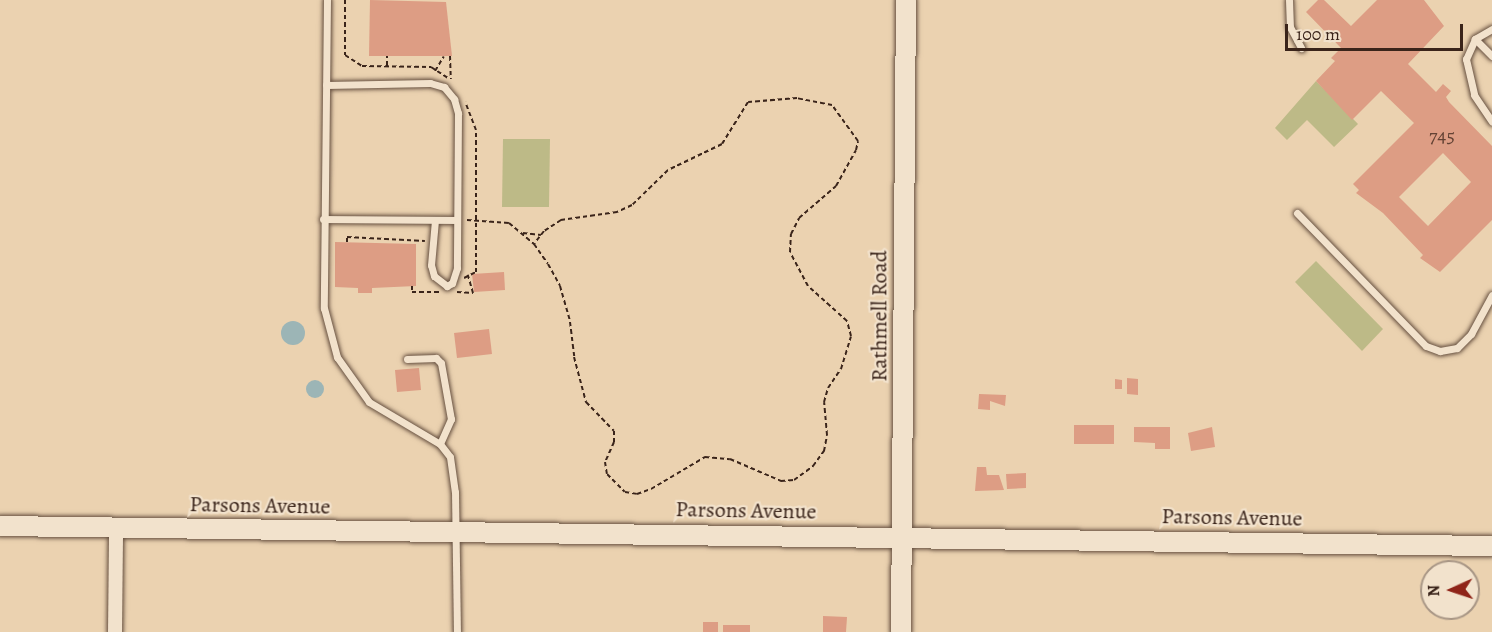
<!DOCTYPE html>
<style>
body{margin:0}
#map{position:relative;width:1492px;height:632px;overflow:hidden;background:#ebd2b0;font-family:Alegreya,serif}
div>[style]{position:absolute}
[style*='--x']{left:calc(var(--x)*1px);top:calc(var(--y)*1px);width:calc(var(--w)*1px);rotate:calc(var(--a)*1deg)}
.green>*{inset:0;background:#bdba87}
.water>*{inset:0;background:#9cb5b6}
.round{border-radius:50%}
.building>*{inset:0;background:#dd9d84}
.path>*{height:2px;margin-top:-1px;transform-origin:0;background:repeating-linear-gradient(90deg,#3a241a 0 4.5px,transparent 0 7.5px)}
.roads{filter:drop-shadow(0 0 2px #665040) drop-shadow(0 0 2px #665040)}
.lane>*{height:7px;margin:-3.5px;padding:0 3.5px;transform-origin:3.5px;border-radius:3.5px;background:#f2e2cc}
.street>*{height:14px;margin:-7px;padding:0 7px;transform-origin:7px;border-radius:7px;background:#f2e2cc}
.secondary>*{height:20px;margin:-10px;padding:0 10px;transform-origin:10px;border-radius:10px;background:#f2e2cc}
span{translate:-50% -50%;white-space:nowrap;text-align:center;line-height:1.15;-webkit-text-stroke:4.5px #f2e2cc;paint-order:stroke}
.number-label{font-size:20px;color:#634234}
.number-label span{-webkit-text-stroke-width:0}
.street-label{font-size:22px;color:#3a241a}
.north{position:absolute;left:1420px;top:560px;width:60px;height:60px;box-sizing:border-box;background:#f2e2cc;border:2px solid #a89685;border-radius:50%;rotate:267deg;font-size:16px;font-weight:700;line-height:24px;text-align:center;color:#3a241a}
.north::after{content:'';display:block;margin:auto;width:21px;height:27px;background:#8f2418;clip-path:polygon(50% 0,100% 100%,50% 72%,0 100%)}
.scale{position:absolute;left:1285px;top:24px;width:178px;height:27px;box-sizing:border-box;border:3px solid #3a241a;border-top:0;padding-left:8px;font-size:18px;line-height:21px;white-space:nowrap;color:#3a241a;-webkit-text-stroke:4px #f2e2cc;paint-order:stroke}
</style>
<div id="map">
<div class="green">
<div style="clip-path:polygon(1316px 81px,1358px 124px,1334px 147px,1307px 120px,1287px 140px,1275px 128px)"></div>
<div style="clip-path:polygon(503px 139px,550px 139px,549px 207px,502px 207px)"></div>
<div style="clip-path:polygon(1316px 261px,1383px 329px,1362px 351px,1295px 282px)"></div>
</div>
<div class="water">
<div class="round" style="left:281px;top:321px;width:24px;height:24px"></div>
<div class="round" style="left:306px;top:380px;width:18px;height:18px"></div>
</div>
<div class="building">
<div style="clip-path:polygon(370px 0,446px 2px,452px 56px,369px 56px)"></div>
<div style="clip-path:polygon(evenodd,1318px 0,1324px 0,1351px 26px,1377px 0,1424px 0,1444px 26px,1408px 64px,1436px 92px,1443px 84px,1451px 91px,1446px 97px,1449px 102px,1492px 146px,1492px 220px,1440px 272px,1420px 258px,1423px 255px,1383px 213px,1356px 193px,1359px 190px,1353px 184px,1414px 123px,1381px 91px,1352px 120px,1316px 81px,1335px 61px,1331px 58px,1341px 48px,1306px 12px,1318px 0,1443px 153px,1471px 182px,1428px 226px,1399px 197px,1443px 153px)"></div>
<div style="clip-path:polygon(335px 242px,416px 244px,416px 286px,372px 288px,372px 293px,358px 293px,358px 288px,335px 287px)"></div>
<div style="clip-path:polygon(504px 272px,505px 290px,474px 292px,472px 274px)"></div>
<div style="clip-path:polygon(489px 329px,492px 354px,457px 358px,454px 333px)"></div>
<div style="clip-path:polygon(419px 368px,421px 390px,397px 392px,395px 370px)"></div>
<div style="clip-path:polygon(1127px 378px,1138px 379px,1138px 395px,1127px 394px)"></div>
<div style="clip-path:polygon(1115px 379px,1122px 380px,1122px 389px,1115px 389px)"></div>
<div style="clip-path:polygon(979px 394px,1006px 395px,1005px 406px,990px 401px,990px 410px,978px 409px)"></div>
<div style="clip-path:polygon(1074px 425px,1114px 425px,1114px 444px,1074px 444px)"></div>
<div style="clip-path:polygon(1134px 427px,1170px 427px,1170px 449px,1155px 449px,1155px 443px,1134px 442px)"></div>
<div style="clip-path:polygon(1212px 427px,1215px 447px,1191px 451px,1188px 433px)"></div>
<div style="clip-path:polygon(977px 467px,986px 467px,987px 475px,999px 475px,1004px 490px,975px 491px)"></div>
<div style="clip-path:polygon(1026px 473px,1026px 488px,1007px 489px,1006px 474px)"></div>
<div style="clip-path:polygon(823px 616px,847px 617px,846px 632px,823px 632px)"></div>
<div style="clip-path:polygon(703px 622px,718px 622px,718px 632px,703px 632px)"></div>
<div style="clip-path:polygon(723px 625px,750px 625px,750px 632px,723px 632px)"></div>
</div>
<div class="path">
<div style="--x:345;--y:0;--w:55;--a:90"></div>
<div style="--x:345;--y:55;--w:20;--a:33"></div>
<div style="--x:362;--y:66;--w:69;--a:0.8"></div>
<div style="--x:431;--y:67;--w:20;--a:33"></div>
<div style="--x:450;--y:56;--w:23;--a:88"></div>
<div style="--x:387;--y:66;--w:10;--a:-90"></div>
<div style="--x:435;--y:71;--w:17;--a:-59"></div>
<div style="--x:467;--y:220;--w:42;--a:4.1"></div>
<div style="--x:509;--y:223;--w:33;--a:40"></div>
<div style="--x:534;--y:244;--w:24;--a:55"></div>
<div style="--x:548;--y:264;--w:25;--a:61"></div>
<div style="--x:560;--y:286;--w:37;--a:74"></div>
<div style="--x:570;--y:322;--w:35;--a:83"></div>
<div style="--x:574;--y:357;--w:47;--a:75.1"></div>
<div style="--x:586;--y:402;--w:40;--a:46"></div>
<div style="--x:614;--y:431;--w:11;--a:90"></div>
<div style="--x:614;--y:442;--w:22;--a:114"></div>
<div style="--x:605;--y:462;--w:12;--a:81"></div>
<div style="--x:607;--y:474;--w:25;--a:45"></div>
<div style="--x:625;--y:492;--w:12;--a:9"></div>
<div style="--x:637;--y:494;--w:15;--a:-20"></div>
<div style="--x:651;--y:489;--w:63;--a:-30.7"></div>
<div style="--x:705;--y:457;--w:25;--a:5"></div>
<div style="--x:730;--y:459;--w:56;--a:23.3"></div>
<div style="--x:781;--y:481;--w:13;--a:-4"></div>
<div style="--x:794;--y:480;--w:24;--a:-36"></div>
<div style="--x:813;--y:466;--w:19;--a:-54"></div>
<div style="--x:824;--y:451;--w:16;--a:-79"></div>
<div style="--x:827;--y:435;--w:33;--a:-95"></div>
<div style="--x:824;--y:402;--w:15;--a:-74"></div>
<div style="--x:828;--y:388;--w:23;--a:-56"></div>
<div style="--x:841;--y:369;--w:34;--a:-73"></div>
<div style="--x:851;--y:336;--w:16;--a:-105"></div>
<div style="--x:847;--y:321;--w:52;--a:-138.1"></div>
<div style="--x:808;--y:286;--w:38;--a:-118"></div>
<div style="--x:790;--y:252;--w:18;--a:-87"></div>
<div style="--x:791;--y:234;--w:18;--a:-63"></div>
<div style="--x:799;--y:218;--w:49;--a:-40.9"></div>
<div style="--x:836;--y:186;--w:41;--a:-60.9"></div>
<div style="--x:856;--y:150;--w:9;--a:-77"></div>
<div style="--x:858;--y:141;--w:44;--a:-125.8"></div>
<div style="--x:832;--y:105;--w:36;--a:-169"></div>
<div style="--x:797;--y:98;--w:49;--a:175.3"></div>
<div style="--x:748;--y:102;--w:49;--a:121.8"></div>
<div style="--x:722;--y:144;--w:60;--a:154.3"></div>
<div style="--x:668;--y:170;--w:50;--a:135.8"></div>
<div style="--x:632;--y:205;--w:17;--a:155"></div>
<div style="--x:617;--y:212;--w:57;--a:171.9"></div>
<div style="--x:561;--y:220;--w:20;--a:147"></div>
<div style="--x:544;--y:231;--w:16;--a:128"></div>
<div style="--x:523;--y:233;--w:18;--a:6"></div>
<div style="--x:347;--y:242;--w:5;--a:-90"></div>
<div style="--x:347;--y:237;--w:78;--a:2.9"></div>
<div style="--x:464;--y:278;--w:13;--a:-27"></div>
<div style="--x:476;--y:272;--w:142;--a:-90"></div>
<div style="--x:476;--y:130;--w:30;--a:-111"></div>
<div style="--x:412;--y:286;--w:6;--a:90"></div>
<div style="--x:412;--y:292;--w:28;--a:0"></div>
<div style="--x:457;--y:292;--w:16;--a:4"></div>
<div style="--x:473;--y:293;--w:19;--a:-106"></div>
</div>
<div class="roads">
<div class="lane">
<div style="--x:327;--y:0;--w:308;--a:90.6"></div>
<div style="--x:324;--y:308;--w:51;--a:75.1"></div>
<div style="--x:337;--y:357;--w:55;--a:54.6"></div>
<div style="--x:369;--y:402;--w:82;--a:30.6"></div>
<div style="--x:440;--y:444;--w:16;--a:52"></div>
<div style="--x:450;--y:457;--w:35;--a:82"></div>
<div style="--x:455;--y:492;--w:140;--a:89.2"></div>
<div style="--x:1289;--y:0;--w:27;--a:88"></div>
<div style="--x:1290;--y:27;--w:24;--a:62"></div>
<div style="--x:1492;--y:29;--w:20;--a:150"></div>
<div style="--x:1475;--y:39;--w:22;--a:114"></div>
<div style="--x:1466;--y:59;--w:37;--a:77"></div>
<div style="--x:1474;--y:95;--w:32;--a:56"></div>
<div style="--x:1475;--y:39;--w:24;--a:45"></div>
<div style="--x:326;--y:85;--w:104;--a:-1.1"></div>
<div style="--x:430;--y:83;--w:15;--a:16"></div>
<div style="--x:444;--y:87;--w:16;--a:50"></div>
<div style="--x:454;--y:99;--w:15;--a:74"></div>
<div style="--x:458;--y:113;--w:155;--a:90.4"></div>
<div style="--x:457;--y:268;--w:16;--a:108"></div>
<div style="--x:452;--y:283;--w:6;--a:149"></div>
<div style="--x:447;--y:286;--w:16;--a:-142"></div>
<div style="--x:434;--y:276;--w:11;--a:-105"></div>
<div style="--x:431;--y:265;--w:45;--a:-84.9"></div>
<div style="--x:1297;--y:213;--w:185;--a:45.9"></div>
<div style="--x:1426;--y:346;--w:15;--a:20"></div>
<div style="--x:1440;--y:351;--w:17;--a:-10"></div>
<div style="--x:1457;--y:348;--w:20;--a:-45"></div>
<div style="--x:1471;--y:334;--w:44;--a:-61.7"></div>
<div style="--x:323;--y:219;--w:132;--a:0.4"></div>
<div style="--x:407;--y:359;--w:29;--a:-2"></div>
<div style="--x:436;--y:358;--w:7;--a:45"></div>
<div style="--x:441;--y:363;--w:57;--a:79.9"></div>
<div style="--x:451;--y:419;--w:27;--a:114"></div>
</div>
<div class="street">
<div style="--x:115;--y:632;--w:104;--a:-89.4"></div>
</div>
<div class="secondary">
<div style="--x:0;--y:526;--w:1492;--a:0.77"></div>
<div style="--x:901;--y:632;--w:632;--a:-89.55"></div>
</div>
</div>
<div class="number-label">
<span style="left:1442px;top:135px">745</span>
</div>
<div class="street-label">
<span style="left:880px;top:316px;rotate:-90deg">Rathmell Road</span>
<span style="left:260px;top:506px;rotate:1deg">Parsons Avenue</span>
<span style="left:746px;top:511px;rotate:1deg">Parsons Avenue</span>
<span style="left:1232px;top:518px;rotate:1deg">Parsons Avenue</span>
</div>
<div class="north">N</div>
<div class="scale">100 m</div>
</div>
